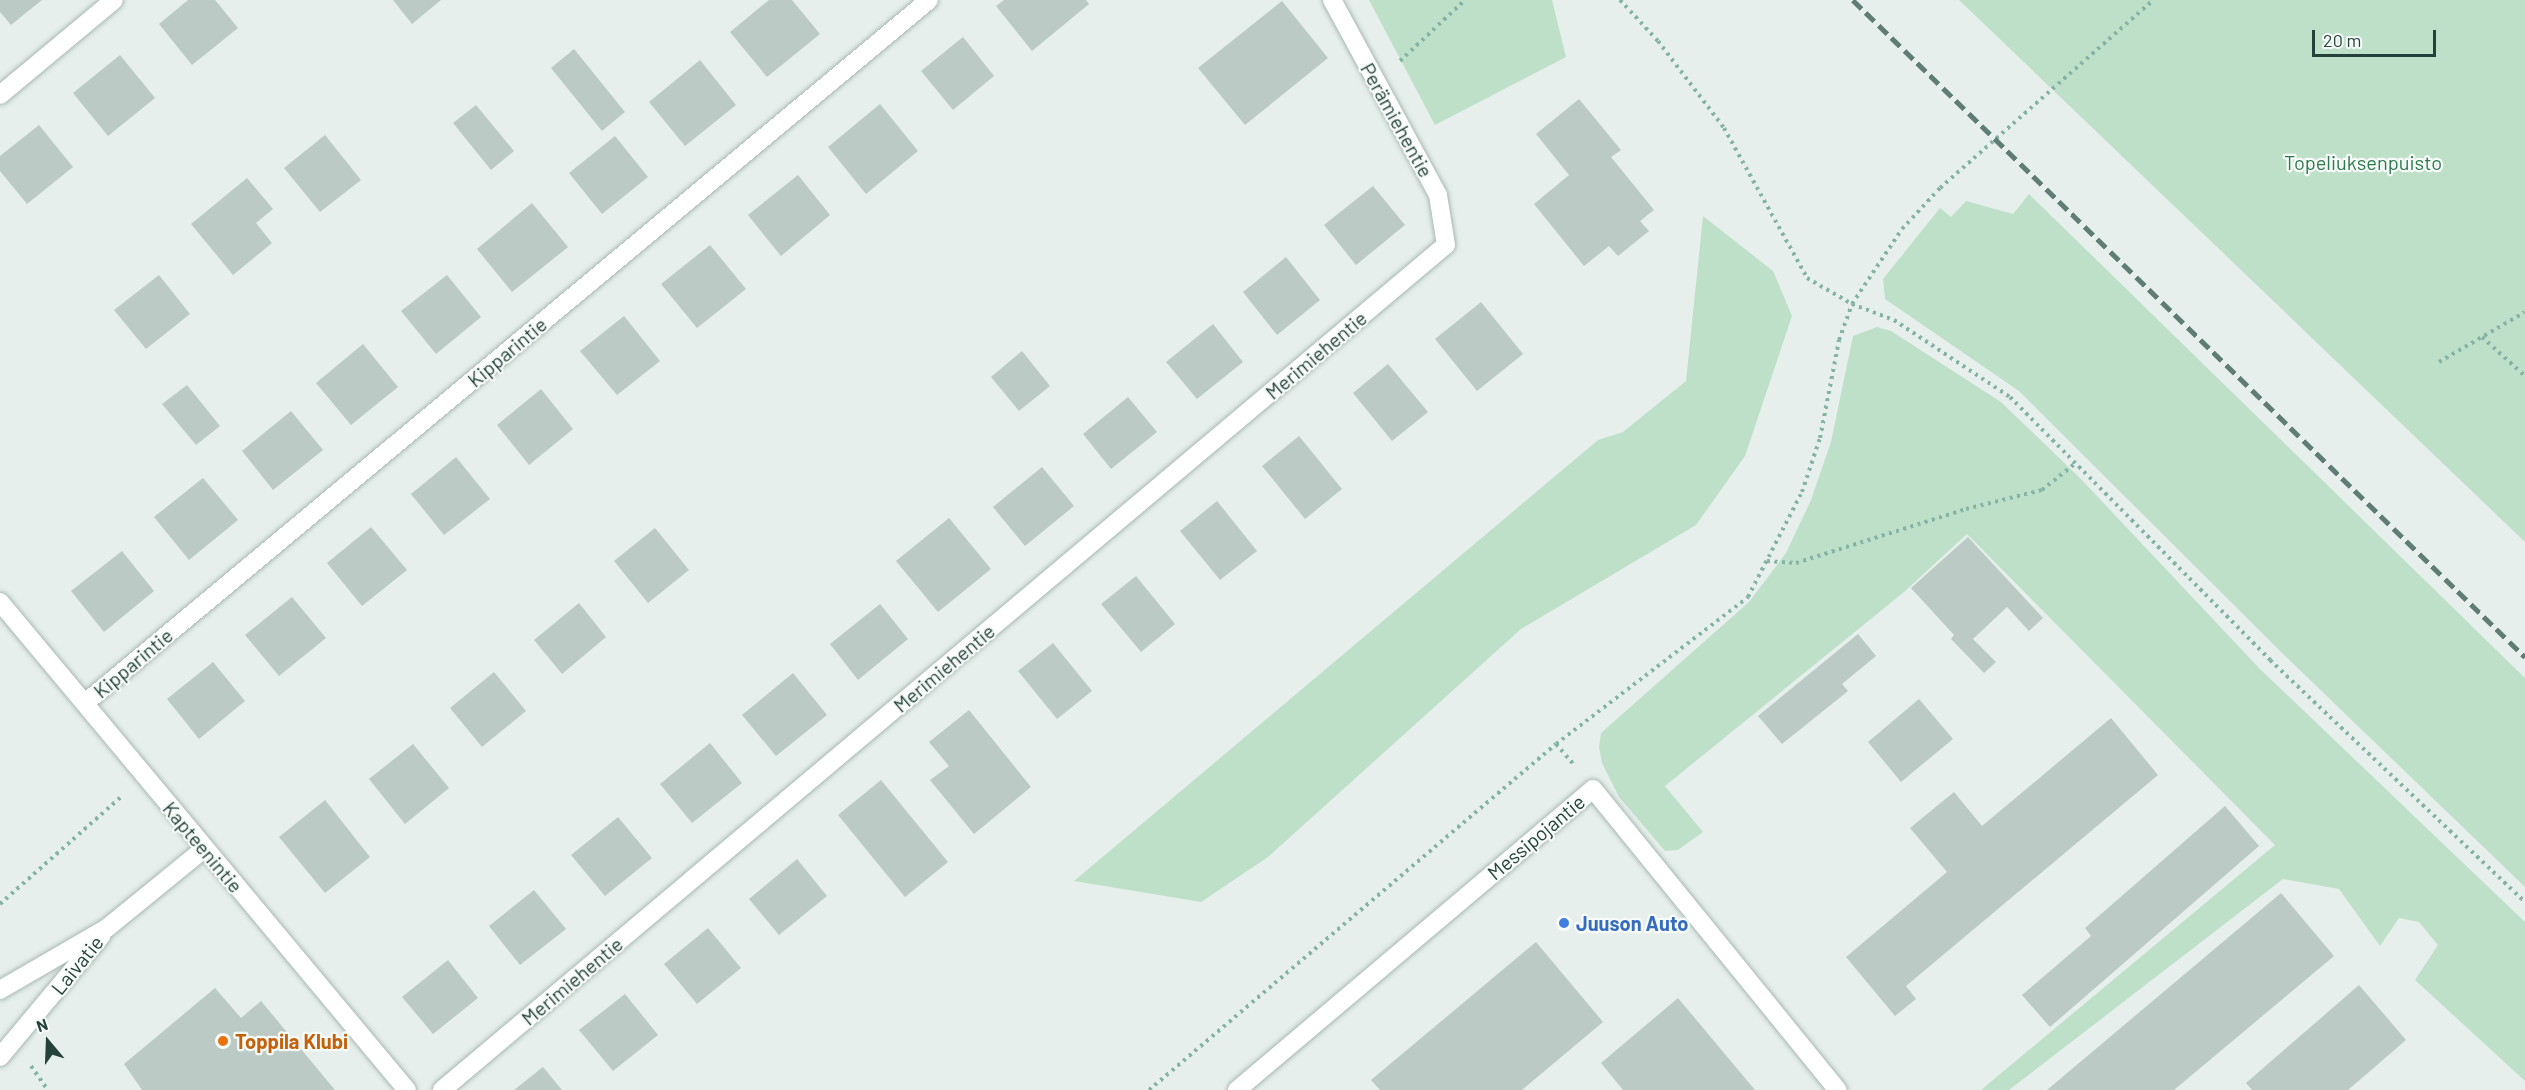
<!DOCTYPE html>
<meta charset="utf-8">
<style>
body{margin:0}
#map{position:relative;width:2525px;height:1090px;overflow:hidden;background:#e6efeb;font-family:Barlow,sans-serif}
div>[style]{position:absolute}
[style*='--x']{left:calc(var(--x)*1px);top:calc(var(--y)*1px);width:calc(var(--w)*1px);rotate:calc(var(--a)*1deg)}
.green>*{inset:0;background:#bfe0c8}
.building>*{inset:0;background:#bbcac4}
.path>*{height:4px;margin-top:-2px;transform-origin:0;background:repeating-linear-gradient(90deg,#86b3a5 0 3px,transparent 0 7.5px)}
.roads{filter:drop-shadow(0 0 2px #a8b8b2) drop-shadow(0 0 2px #a8b8b2)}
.street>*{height:18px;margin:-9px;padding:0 9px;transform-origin:9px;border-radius:9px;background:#fff}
.rail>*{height:4.5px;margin-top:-2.25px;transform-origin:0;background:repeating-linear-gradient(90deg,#5f7d75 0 12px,transparent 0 18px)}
.dots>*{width:16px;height:16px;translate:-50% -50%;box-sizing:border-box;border:3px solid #f7fbf9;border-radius:50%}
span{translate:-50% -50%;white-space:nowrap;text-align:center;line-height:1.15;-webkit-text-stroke:4.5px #f7fbf9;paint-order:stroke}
.street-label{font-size:20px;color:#24423a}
.park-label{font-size:20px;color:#2d7a4b}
.shop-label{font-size:20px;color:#366cbe;font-weight:700}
.left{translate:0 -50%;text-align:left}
.food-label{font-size:20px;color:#c56008;font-weight:700}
.north{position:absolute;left:18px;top:1012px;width:60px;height:60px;-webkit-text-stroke:4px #f7fbf9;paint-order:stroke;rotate:341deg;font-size:16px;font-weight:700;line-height:24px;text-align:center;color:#24423a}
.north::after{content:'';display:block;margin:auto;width:21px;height:27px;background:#24423a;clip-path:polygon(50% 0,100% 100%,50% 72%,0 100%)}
.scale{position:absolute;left:2312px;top:30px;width:124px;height:27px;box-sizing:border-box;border:3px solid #24423a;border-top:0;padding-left:8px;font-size:18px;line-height:21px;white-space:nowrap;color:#24423a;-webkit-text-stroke:4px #f7fbf9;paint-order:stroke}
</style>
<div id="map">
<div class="green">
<div style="clip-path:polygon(1369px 0,1552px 0,1566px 57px,1435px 125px)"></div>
<div style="clip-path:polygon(1959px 0,2525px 0,2525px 542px)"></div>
<div style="clip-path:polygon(2029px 194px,2525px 678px,2525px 887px,2281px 652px,2019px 391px,1885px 299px,1883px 279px,1940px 208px,1951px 217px,1966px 201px,2013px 214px)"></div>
<div style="clip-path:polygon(1703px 216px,1773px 271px,1792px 316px,1745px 456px,1696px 525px,1521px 629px,1268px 857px,1201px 902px,1074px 881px,1598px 440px,1623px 432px,1686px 381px)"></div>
<div style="clip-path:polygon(1877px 327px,1891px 331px,2001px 402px,2080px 478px,2259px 668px,2525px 922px,2525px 1081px,2415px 980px,2438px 945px,2419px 922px,2399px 918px,2380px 946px,2339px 889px,2283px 879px,2009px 1090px,1981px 1090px,2275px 845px,1967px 534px,1904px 592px,1665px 786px,1703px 832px,1678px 850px,1665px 851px,1619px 797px,1602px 763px,1599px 747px,1601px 733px,1749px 602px,1786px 553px,1811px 500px,1831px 442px,1853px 336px)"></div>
</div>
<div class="building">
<div style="clip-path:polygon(0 0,42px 0,11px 25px,0 12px)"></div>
<div style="clip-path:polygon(188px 0,215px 0,238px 28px,192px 65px,159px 24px)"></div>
<div style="clip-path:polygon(393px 0,441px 0,412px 24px)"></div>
<div style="clip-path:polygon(769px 0,792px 0,820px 34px,767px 77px,730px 32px)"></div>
<div style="clip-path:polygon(1004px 0,1086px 0,1089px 4px,1032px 51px,996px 6px)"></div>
<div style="clip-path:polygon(1282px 1px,1328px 58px,1245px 125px,1198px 68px)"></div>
<div style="clip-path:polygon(963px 37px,994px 76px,953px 110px,921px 71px)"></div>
<div style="clip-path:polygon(574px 49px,625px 112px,602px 131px,551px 68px)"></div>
<div style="clip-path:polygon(120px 55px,155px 98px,108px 136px,73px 93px)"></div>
<div style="clip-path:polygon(700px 60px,736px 105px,685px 146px,649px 102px)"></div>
<div style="clip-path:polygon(1579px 99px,1621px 150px,1611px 157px,1654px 210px,1640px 221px,1649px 231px,1618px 256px,1609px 246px,1584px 266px,1534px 204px,1569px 175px,1536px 134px)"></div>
<div style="clip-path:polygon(880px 104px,918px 151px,866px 194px,828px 147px)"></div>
<div style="clip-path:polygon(476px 105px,514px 151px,491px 170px,453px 123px)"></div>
<div style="clip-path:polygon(39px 125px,73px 167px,27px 204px,0 171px,0 156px)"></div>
<div style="clip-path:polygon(325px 135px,361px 180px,320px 212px,284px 168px)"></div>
<div style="clip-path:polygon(615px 136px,648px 177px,602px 214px,569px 173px)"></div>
<div style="clip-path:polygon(798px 175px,830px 215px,781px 256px,748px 215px)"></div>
<div style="clip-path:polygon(247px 178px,273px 209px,256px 223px,272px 243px,233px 275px,191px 224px)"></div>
<div style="clip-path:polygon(1373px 186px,1405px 225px,1356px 265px,1324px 225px)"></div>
<div style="clip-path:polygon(532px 203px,568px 247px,512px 292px,477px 249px)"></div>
<div style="clip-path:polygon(710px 245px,746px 289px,697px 328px,661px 284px)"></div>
<div style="clip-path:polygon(1286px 257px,1320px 300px,1277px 335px,1243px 292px)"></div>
<div style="clip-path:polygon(159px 275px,190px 314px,146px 349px,114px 310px)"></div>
<div style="clip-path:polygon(447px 275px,481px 317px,436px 354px,401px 311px)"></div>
<div style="clip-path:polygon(1481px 302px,1523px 354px,1477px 391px,1435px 339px)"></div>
<div style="clip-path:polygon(624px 316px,660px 361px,617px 395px,580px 351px)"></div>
<div style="clip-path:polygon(1213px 324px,1243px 362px,1197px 399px,1166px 362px)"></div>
<div style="clip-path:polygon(363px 344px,398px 387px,351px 425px,316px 383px)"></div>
<div style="clip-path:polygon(1022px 351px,1050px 386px,1019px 411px,991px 377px)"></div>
<div style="clip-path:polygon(1388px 364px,1428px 412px,1392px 441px,1353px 393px)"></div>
<div style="clip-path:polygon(187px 385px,220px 426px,196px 445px,162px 404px)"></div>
<div style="clip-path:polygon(541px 389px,573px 429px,529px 465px,497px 425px)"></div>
<div style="clip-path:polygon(1128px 397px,1157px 432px,1111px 469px,1083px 434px)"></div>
<div style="clip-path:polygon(291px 411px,323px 450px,273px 490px,242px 451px)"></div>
<div style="clip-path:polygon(1299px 436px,1342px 489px,1305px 519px,1262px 466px)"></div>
<div style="clip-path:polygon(456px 457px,490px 499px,444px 535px,411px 494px)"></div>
<div style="clip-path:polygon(1042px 467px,1074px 506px,1025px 546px,993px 507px)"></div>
<div style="clip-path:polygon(203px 478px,238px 520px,189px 560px,154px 517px)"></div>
<div style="clip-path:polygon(1217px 501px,1257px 551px,1220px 580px,1180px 531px)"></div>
<div style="clip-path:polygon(949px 518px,991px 569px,938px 612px,896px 561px)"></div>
<div style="clip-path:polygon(371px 527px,407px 570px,362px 606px,327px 563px)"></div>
<div style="clip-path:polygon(655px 528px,689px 570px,648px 603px,614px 561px)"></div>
<div style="clip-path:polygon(1968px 537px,2043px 618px,2029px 631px,2007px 607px,1973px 639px,1996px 662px,1984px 673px,1951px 639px,1954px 635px,1911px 588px)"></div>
<div style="clip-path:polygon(122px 551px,154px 591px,104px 632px,71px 591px)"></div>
<div style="clip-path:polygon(1136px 576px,1175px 624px,1141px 652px,1101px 604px)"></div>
<div style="clip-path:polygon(292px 597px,326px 638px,279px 676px,245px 635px)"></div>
<div style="clip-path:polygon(579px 603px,606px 637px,562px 674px,534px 640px)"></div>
<div style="clip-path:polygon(880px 604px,908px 639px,858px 680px,830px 644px)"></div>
<div style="clip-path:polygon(1858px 634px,1876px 656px,1842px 684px,1848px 691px,1782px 744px,1758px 716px)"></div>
<div style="clip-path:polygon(1053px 643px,1092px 691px,1057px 719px,1018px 671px)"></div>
<div style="clip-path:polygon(213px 662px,245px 701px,199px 739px,167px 699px)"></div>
<div style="clip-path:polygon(494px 672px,526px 711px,482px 747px,450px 708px)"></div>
<div style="clip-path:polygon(793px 673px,827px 715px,776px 756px,742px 715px)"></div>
<div style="clip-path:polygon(1919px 699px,1953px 739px,1901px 782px,1868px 742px)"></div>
<div style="clip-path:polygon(969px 710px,1031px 787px,974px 834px,930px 780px,949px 766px,929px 742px)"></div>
<div style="clip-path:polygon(2111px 718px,2158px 775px,1906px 986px,1916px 999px,1895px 1016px,1846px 957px,1947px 872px,1910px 828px,1954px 792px,1982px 826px)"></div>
<div style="clip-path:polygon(710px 743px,742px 783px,692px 823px,660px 784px)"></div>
<div style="clip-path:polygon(413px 744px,449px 788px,405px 824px,369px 779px)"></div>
<div style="clip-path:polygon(881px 780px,948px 862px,905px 897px,838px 815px)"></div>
<div style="clip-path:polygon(325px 800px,370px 857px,325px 893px,279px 837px)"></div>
<div style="clip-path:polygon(2225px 806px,2259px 846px,2050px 1027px,2022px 995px,2091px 936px,2085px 928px)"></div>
<div style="clip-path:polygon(618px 817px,652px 858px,605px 896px,571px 855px)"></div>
<div style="clip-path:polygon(797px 859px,827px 896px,779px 935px,749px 899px)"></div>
<div style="clip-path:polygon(534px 890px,566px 929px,520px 965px,489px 926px)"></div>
<div style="clip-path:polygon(2281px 893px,2334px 956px,2174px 1090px,2047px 1090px)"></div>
<div style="clip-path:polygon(708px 928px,741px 968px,697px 1004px,664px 964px)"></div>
<div style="clip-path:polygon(1536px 942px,1603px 1022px,1522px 1090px,1380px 1090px,1371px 1080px)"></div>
<div style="clip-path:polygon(448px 960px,478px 998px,433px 1034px,402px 997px)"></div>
<div style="clip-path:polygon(2359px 985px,2406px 1040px,2348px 1090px,2252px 1090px,2246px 1083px)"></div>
<div style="clip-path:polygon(215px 988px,241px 1018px,261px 1001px,335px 1090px,142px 1090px,124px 1064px)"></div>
<div style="clip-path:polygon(625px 994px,658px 1035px,613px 1071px,579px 1030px)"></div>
<div style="clip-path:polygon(1678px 998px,1755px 1090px,1623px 1090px,1601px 1063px)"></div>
<div style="clip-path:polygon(543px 1067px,562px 1090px,514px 1090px)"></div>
</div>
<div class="path">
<div style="--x:1620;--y:0;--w:56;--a:47.2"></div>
<div style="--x:1658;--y:41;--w:109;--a:52.8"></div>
<div style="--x:1724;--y:128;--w:171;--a:61"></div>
<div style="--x:1807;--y:278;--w:52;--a:30"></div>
<div style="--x:1852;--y:304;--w:45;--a:20.9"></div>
<div style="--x:1894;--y:320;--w:139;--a:33.6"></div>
<div style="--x:2010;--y:397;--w:370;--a:45.3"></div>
<div style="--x:2270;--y:660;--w:352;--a:43.5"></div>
<div style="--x:1400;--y:61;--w:89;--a:-43.2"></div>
<div style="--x:2482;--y:337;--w:58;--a:42.2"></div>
<div style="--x:2439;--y:362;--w:99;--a:-30.2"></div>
<div style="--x:1767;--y:561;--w:29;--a:4"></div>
<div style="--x:1796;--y:563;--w:178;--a:-17.6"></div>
<div style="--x:1966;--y:509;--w:78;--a:-14"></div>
<div style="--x:2042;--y:490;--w:45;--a:-38.7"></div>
<div style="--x:1556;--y:744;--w:29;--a:49"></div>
<div style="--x:0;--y:904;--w:164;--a:-41.5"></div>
<div style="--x:31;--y:1066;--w:29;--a:55"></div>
<div style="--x:1149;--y:1090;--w:534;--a:-40.37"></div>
<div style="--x:1556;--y:744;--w:242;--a:-37.4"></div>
<div style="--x:1748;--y:597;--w:118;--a:-62.8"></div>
<div style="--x:1802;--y:492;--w:57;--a:-71.6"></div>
<div style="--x:1820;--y:438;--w:100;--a:-79"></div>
<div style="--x:1839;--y:340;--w:38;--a:-70"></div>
<div style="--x:1852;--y:304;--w:90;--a:-56.3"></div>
<div style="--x:1902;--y:229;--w:56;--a:-47.2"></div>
<div style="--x:1940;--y:188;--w:284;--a:-41.4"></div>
</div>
<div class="roads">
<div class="street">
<div style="--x:0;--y:95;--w:148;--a:-39.8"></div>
<div style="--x:0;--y:602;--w:635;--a:50.17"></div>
<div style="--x:85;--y:703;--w:1098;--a:-39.79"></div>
<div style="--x:0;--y:990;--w:124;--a:-30.1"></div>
<div style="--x:107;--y:928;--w:125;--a:-39.2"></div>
<div style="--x:0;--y:1057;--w:158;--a:-50.1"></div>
<div style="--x:442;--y:1090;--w:1312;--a:-40.09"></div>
<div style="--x:1446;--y:245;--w:51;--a:-99.1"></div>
<div style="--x:1438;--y:195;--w:222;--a:-118.5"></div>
<div style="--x:1237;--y:1090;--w:466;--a:-40.2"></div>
<div style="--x:1593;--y:789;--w:388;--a:50.9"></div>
</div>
</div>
<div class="rail">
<div style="--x:1853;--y:0;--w:940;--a:44.35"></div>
</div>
<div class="dots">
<div style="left:1564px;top:923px;background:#3f7fe0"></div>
<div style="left:223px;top:1041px;background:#e8710a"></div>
</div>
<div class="street-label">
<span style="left:1397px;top:120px;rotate:61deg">Perämiehentie</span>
<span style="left:507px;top:352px;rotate:-40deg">Kipparintie</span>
<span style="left:1316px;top:355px;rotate:-40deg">Merimiehentie</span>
<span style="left:133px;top:663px;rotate:-40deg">Kipparintie</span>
<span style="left:944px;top:668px;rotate:-40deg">Merimiehentie</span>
<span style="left:1536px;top:837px;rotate:-40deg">Messipojantie</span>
<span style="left:203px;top:847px;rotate:50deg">Kapteenintie</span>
<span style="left:77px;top:965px;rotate:-51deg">Laivatie</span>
<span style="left:572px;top:981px;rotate:-40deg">Merimiehentie</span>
</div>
<div class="park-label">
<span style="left:2363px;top:162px">Topeliuksenpuisto</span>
</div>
<div class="shop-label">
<span class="left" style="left:1576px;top:923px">Juuson Auto</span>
</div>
<div class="food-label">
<span class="left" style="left:235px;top:1041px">Toppila Klubi</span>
</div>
<div class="north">N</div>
<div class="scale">20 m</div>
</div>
